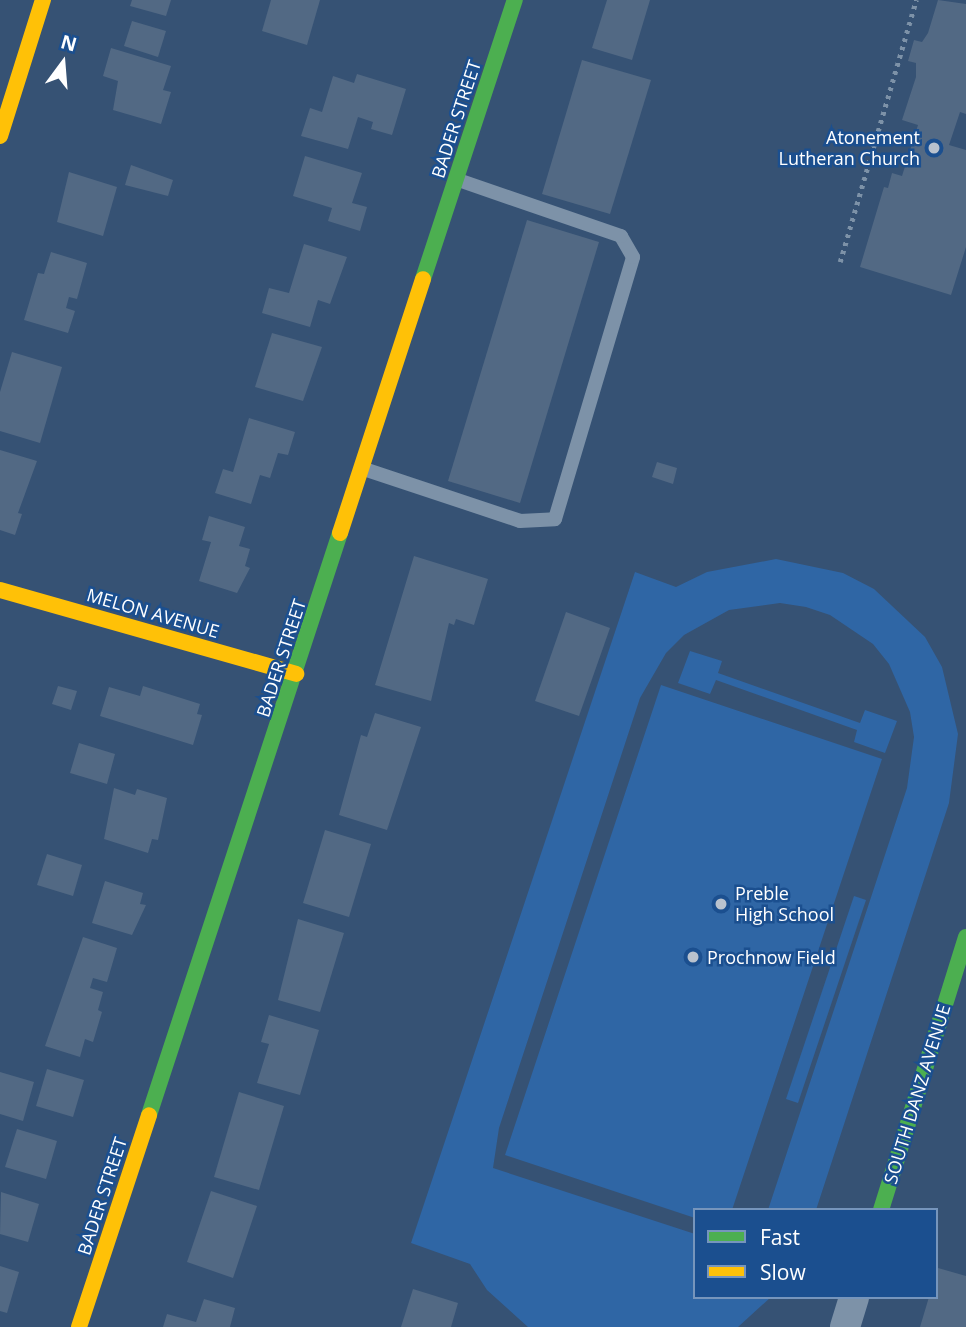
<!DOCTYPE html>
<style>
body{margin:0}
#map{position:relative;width:966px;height:1327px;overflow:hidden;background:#365274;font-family:"Open Sans",sans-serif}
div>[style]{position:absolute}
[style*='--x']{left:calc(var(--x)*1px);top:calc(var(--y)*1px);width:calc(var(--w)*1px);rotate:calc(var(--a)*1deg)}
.green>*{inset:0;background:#2f66a5}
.building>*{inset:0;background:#526984}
.path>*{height:4.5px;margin-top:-2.25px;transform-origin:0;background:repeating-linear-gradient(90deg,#7d92a8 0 3.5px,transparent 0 8.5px)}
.lane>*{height:14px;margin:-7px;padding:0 7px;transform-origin:7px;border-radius:7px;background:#7d92a8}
.street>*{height:30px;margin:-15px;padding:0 15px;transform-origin:15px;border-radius:15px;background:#7d92a8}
.fast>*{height:16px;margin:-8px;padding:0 8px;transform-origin:8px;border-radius:8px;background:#4caf50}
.slow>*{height:16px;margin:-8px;padding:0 8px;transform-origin:8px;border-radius:8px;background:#ffc107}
.dots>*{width:19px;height:19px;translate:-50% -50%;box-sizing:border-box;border:4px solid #1b4f8f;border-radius:50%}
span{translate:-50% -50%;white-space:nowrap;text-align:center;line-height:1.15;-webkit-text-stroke:5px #1b4f8f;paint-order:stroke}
.street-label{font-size:18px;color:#fff}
.poi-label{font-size:18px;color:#fff}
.right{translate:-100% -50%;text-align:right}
.left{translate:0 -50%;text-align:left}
.legend{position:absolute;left:693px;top:1208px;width:245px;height:91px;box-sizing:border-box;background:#1b4f8f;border:2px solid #7695bc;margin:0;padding:9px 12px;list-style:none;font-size:21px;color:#fff}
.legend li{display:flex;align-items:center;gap:14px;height:35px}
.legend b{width:35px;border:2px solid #7695bc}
.north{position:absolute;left:28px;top:28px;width:70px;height:70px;-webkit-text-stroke:5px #1b4f8f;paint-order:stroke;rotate:16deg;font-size:19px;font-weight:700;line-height:28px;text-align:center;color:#fff}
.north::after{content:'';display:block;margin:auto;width:24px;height:32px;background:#fff;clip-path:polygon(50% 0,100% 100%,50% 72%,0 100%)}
</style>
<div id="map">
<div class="green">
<div style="clip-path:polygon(776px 559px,843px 573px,874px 589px,925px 637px,942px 667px,958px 734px,949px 803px,816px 1210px,768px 1210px,907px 788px,914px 737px,910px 712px,889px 664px,873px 644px,830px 615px,806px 607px,780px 603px,729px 610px,684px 635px,666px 653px,640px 698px,499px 1128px,493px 1168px,695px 1234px,695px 1297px,771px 1297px,738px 1327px,528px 1327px,487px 1290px,470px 1264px,411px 1243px,635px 572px,676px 587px,707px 572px)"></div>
<div style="clip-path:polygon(690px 651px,722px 661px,718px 673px,860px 723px,865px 710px,897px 721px,885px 753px,854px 742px,857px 730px,716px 680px,710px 694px,678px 683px)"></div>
<div style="clip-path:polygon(661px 685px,882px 759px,732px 1210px,695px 1210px,695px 1218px,505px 1155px)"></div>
<div style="clip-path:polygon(854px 896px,866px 900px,798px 1103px,786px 1099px)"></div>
</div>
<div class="building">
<div style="clip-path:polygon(132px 0,171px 0,166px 16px,130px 6px)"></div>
<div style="clip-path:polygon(271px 0,320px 0,307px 45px,262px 31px)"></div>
<div style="clip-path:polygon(607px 0,650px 0,632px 60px,592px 48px)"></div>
<div style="clip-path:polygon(938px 0,966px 4px,966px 114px,960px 112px,949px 145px,966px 150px,966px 247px,951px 295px,860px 267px,884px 187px,888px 188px,892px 173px,902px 176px,918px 125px,902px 120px,916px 77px,916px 63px,908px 61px,914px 40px,922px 42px,928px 33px)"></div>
<div style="clip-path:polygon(132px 21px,166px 31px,158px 57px,124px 46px)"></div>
<div style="clip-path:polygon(111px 48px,171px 66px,163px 90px,171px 92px,161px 124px,113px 110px,118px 81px,103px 76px)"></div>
<div style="clip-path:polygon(582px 60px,651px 80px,610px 214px,542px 194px)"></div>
<div style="clip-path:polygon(357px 74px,406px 89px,392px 135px,371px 129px,373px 122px,358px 117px,348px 149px,301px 136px,310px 108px,322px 112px,333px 76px,354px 83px)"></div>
<div style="clip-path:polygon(305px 156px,362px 173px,352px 203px,367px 207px,360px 231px,328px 221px,332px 208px,293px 196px)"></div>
<div style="clip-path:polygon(131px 165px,173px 180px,168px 196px,125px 185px)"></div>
<div style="clip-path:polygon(69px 172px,117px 187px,103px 236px,57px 222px)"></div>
<div style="clip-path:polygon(527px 220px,599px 242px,520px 503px,448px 481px)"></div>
<div style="clip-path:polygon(304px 244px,347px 257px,330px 304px,318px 300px,310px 327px,262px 313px,269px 288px,289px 293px)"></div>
<div style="clip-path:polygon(51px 252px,87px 263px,77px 299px,69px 297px,66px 308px,75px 311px,68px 333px,24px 320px,38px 273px,44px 274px)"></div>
<div style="clip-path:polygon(272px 333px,322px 347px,303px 401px,255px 387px)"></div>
<div style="clip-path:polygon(12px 352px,62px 367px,40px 443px,0 431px,0 392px)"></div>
<div style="clip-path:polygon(249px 418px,295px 432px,288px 455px,278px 453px,270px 478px,260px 475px,251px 504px,215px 493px,223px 469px,233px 472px)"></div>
<div style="clip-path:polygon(0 450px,37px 461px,18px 513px,22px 514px,15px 535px,0 530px)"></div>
<div style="clip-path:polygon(657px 462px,677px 468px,673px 484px,652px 477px)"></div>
<div style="clip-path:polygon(209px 516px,245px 527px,239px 546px,250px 549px,245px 566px,250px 568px,237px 593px,199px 581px,211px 542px,202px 540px)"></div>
<div style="clip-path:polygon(414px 556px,488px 579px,474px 625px,456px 619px,454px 625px,449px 623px,431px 701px,375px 685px)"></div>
<div style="clip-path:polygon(566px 612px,610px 628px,579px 716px,535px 701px)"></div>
<div style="clip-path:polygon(58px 686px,77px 691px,71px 710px,52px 704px)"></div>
<div style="clip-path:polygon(143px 686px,200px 704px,197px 714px,202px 715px,193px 745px,100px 716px,109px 687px,140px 696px)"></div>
<div style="clip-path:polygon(375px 713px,421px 727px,387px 830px,339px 815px,361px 735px,367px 737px)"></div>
<div style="clip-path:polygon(79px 743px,115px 754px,107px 784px,70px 773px)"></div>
<div style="clip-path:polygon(114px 788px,135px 795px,137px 789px,167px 798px,158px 840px,152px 839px,148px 853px,104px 839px)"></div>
<div style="clip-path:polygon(325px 830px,371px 844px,349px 917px,303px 903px)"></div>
<div style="clip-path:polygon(47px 854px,82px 865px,73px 896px,37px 885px)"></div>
<div style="clip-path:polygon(105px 881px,143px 893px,140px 904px,146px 905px,132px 935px,92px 923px)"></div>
<div style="clip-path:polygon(298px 919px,344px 933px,320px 1012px,278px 1000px)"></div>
<div style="clip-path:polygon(83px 937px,117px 948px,107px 982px,93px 978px,90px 988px,103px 992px,98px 1010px,102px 1012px,93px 1042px,85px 1039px,80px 1057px,45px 1046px)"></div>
<div style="clip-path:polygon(269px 1015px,319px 1030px,300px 1095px,257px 1083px,269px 1044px,261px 1042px)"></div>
<div style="clip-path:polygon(47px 1069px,84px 1080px,73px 1117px,36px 1106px)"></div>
<div style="clip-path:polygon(0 1072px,34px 1082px,23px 1121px,0 1114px)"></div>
<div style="clip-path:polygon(239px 1092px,284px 1106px,259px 1190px,214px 1177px)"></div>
<div style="clip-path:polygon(17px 1129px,57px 1141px,46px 1179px,5px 1167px)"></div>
<div style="clip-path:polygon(211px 1191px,257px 1206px,233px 1278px,187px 1262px)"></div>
<div style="clip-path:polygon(1px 1192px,39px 1204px,28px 1242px,0 1234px)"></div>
<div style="clip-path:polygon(0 1266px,19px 1272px,7px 1313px,0 1311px)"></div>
<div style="clip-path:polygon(938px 1268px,966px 1276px,966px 1327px,920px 1327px,929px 1297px,936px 1297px)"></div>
<div style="clip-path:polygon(413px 1289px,458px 1303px,451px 1327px,401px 1327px)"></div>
<div style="clip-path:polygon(204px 1299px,235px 1308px,230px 1327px,163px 1327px,167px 1314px,196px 1322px)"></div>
</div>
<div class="path">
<div style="--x:840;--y:262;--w:273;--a:-73.8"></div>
</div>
<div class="lane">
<div style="--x:364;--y:469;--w:164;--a:18.4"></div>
<div style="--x:520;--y:521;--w:35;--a:-3"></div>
<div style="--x:555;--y:519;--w:273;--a:-73.4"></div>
<div style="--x:633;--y:257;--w:24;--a:-120"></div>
<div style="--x:621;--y:236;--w:172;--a:-161"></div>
</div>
<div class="street">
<div style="--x:845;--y:1327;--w:31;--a:-73"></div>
</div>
<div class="fast">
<div style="--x:423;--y:279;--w:294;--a:-71.8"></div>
<div style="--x:149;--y:1115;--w:613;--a:-71.83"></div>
<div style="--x:881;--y:1210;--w:286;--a:-72.7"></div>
</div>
<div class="slow">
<div style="--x:0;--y:136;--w:143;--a:-72.5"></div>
<div style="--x:340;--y:533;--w:267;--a:-71.9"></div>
<div style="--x:0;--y:590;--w:308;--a:15.8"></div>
<div style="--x:79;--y:1327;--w:223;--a:-71.7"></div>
</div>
<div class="dots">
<div style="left:934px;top:148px;background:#b9c2ce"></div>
<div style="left:721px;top:904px;background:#b9c2ce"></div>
<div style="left:693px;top:957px;background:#b9c2ce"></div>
</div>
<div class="street-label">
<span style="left:456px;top:119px;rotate:-72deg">BADER STREET</span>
<span style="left:153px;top:613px;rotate:16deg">MELON AVENUE</span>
<span style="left:281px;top:658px;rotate:-72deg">BADER STREET</span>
<span style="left:917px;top:1094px;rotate:-73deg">SOUTH DANZ AVENUE</span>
<span style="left:102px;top:1196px;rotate:-72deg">BADER STREET</span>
</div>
<div class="poi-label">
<span class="right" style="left:920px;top:148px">Atonement<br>Lutheran Church</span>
<span class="left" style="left:735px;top:904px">Preble<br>High School</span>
<span class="left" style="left:707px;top:957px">Prochnow Field</span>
</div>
<ul class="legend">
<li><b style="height:9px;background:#4caf50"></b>Fast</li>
<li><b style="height:9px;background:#ffc107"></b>Slow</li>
</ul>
<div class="north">N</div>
</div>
